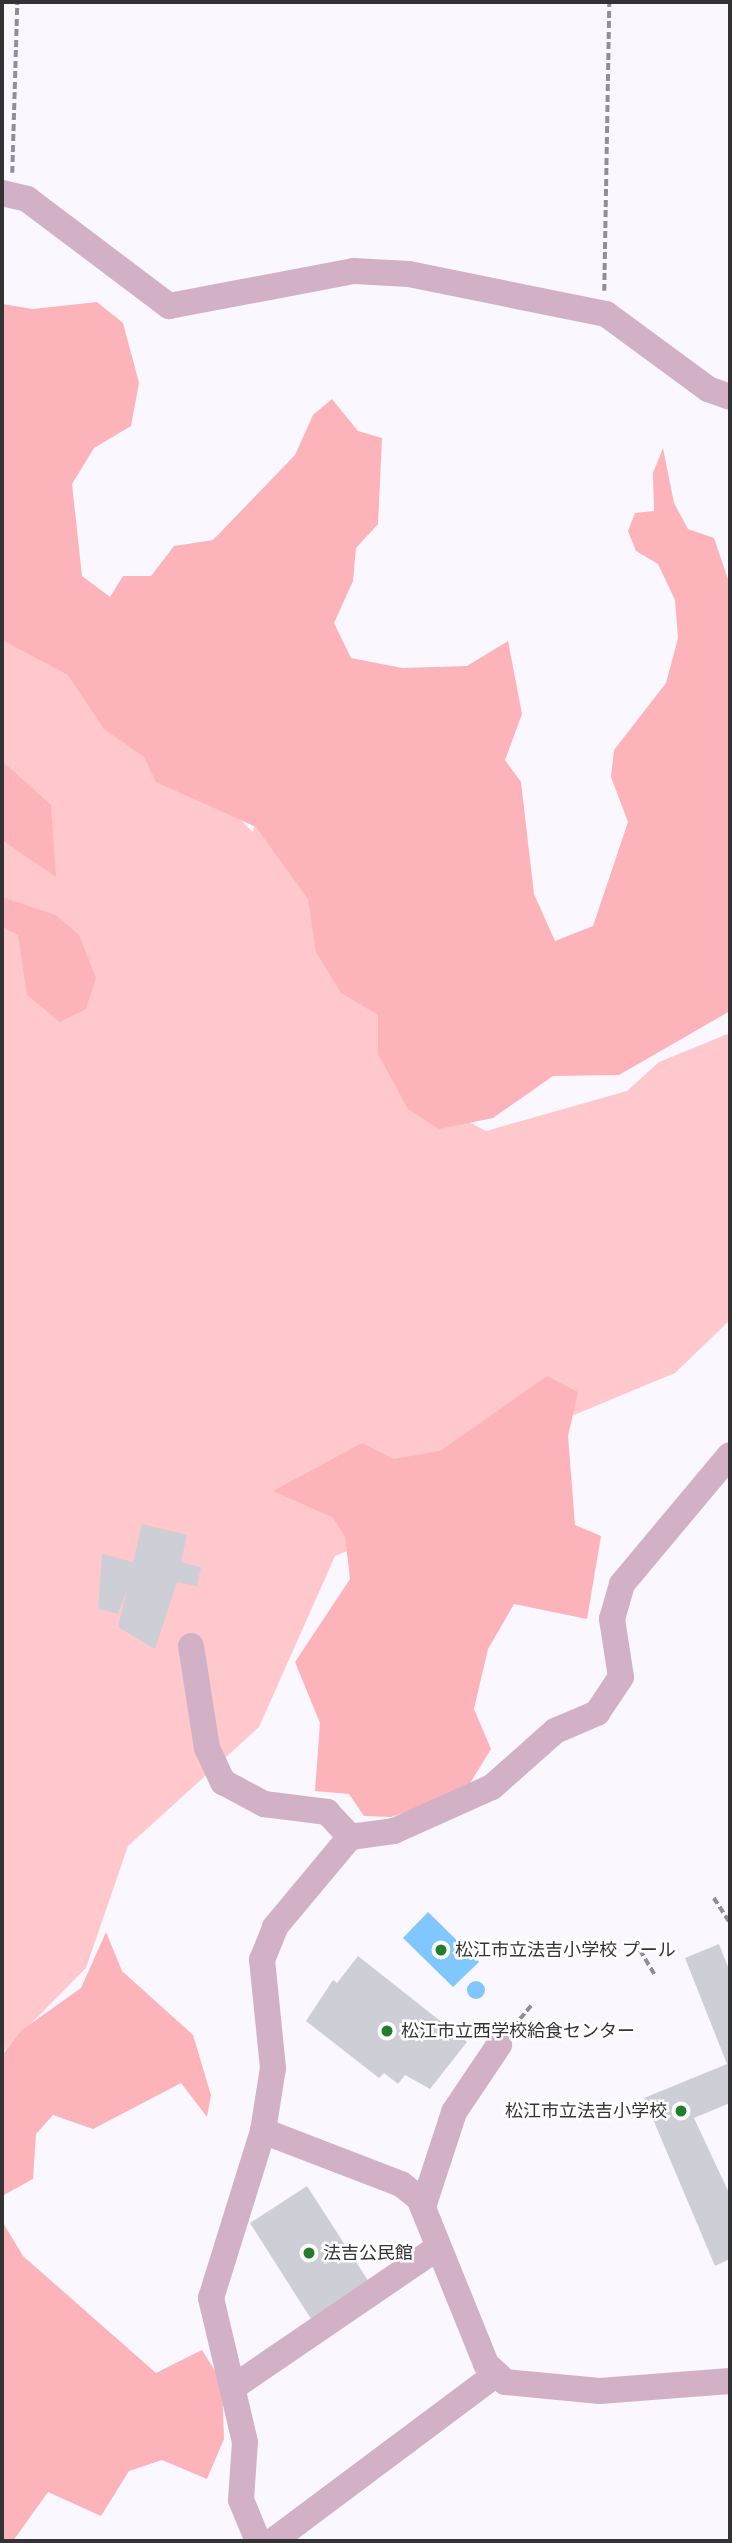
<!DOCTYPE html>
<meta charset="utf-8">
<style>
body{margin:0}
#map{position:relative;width:732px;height:2543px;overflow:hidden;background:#fbf7fe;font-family:"Fira Sans","Noto Sans JP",sans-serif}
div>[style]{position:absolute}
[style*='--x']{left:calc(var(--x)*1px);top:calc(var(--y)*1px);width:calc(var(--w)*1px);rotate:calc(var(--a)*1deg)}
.green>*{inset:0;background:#fec8cc}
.forest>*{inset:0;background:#fcb4ba}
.water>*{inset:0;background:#7fc7fd}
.round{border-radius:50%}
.building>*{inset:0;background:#cecfd6}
.path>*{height:3.5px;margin-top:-1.75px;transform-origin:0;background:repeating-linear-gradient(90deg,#918f94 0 7px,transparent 0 10.5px)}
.minor>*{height:26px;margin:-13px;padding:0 13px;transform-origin:13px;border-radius:13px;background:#d2b1c6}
.dots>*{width:19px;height:19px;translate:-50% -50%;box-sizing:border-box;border:4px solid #fff;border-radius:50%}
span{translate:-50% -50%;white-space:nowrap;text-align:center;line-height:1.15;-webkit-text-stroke:5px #fff;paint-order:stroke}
.poi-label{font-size:18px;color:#333235}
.left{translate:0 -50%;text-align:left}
.right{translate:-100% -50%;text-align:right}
.frame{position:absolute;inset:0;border:4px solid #333235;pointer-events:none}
</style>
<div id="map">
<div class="green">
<div style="clip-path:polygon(2px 603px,64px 652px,253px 832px,266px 769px,423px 1098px,486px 1131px,627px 1091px,659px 1062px,730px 1033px,730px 1320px,675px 1373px,569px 1417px,451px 1508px,335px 1556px,259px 1727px,128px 1846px,86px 1968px,2px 2053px)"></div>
</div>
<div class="forest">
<div style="clip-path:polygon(97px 302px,123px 323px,139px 383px,131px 426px,94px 448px,72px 484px,82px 576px,110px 597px,123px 576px,151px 576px,174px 546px,213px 540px,295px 455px,313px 415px,332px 399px,358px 431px,382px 438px,378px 524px,356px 548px,353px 581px,334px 623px,351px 658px,402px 668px,467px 666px,508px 641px,522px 714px,505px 760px,521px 782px,534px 894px,555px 941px,593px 926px,628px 822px,611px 777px,614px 750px,666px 683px,678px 638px,675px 600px,658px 564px,636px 551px,628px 531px,635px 513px,654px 511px,653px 473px,663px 448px,674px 503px,688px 529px,714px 538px,730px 585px,730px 1011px,619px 1075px,553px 1076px,493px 1118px,439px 1129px,408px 1109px,378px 1054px,378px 1015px,341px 993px,316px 952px,308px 899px,256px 827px,156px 782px,144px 757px,104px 729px,68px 675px,2px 640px,2px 304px,33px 309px)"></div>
<div style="clip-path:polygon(2px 761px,51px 805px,56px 877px,2px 840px)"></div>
<div style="clip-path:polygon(2px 897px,56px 915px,79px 935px,96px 978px,86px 1009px,60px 1022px,27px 995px,18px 935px,2px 927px)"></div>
<div style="clip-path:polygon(547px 1376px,578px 1392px,568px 1436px,575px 1525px,601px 1536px,587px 1619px,514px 1604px,488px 1649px,474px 1709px,491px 1749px,464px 1793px,391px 1817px,364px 1816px,349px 1794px,315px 1791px,320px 1723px,295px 1662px,350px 1579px,345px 1536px,332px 1517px,273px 1491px,362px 1443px,394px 1459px,440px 1451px)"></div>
<div style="clip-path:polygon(106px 1932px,122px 1971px,193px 2035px,211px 2095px,207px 2117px,181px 2083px,93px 2129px,53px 2115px,36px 2134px,33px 2179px,2px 2196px,2px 2055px,22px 2030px,81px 1988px)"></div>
<div style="clip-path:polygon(2px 2221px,23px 2256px,156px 2373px,202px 2350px,222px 2382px,224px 2439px,207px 2479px,162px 2460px,129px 2471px,101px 2516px,48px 2492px,13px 2541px,2px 2541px)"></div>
</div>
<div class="water">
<div style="clip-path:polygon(428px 1912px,479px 1962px,453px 1987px,403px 1938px)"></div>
<div class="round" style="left:467px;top:1981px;width:18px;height:18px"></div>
</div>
<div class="building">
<div style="clip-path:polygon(142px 1524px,187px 1535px,181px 1562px,201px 1567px,197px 1586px,177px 1582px,155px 1649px,118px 1627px,127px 1589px,118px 1614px,98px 1609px,102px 1554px,133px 1562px)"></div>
<div style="clip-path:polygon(719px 1944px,730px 1972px,730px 2103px,694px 2118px,730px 2195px,730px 2259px,715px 2266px,644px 2098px,727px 2064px,685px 1958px)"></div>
<div style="clip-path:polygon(358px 1956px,467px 2042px,430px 2089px,405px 2075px,398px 2084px,384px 2073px,379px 2078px,306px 2021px,333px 1980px,337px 1983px)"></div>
<div style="clip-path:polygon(307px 2186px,369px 2282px,311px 2319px,250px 2223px)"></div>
</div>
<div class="path">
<div style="--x:12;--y:173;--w:171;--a:-88.3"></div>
<div style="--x:604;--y:291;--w:289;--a:-89"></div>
<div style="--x:714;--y:1898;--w:30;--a:57"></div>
<div style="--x:640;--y:1950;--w:29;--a:59"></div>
<div style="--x:513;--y:2027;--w:31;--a:-50"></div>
</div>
<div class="minor">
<div style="--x:2;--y:193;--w:26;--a:13"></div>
<div style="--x:27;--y:199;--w:178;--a:37"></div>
<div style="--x:169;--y:306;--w:188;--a:-10.7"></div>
<div style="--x:354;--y:271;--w:55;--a:3.1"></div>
<div style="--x:409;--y:274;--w:201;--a:11.5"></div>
<div style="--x:606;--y:314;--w:127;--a:36.3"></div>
<div style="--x:708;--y:389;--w:23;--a:20"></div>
<div style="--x:191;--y:1646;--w:103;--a:81.1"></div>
<div style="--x:207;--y:1748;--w:38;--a:65"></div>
<div style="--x:223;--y:1782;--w:47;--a:28.2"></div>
<div style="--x:264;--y:1804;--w:64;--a:7.2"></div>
<div style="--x:327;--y:1812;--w:34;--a:47"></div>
<div style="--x:263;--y:2131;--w:64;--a:-81"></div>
<div style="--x:273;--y:2068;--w:109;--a:-95.8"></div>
<div style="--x:262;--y:1960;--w:35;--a:-68"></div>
<div style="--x:275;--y:1927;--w:117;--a:-50.2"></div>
<div style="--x:350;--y:1837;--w:44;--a:-7.8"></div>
<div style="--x:394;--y:1831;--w:107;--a:-24.2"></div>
<div style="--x:492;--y:1787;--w:84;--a:-41.6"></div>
<div style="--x:555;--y:1731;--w:46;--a:-23.2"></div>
<div style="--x:597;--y:1713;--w:43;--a:-56.3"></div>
<div style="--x:621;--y:1677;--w:59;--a:-98.8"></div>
<div style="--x:612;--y:1619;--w:36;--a:-74"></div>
<div style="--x:622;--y:1584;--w:168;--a:-50.1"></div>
<div style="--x:423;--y:2207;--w:100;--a:-71.9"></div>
<div style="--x:454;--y:2112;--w:81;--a:-56.1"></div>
<div style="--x:235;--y:2386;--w:243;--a:-34.3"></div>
<div style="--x:258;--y:2541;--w:44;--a:-112.5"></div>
<div style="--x:241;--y:2500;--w:58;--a:-86.1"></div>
<div style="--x:245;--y:2442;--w:148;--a:-103.3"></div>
<div style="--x:211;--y:2298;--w:175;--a:-72.7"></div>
<div style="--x:263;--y:2131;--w:148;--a:21"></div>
<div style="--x:401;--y:2184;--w:23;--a:38"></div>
<div style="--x:419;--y:2198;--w:179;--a:68"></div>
<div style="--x:486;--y:2364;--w:26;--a:43"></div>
<div style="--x:505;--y:2382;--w:95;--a:5.4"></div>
<div style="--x:600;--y:2391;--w:130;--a:-4.4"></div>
<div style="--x:273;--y:2541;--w:277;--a:-36.8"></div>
</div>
<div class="dots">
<div style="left:441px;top:1950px;background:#237d2c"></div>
<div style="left:387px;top:2031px;background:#237d2c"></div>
<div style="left:681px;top:2111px;background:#237d2c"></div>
<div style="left:309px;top:2253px;background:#237d2c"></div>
</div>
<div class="poi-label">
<span class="left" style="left:455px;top:1950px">松江市立法吉小学校 プール</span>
<span class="left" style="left:401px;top:2031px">松江市立西学校給食センター</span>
<span class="right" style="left:667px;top:2111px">松江市立法吉小学校</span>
<span class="left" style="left:323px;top:2253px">法吉公民館</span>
</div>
<div class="frame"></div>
</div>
